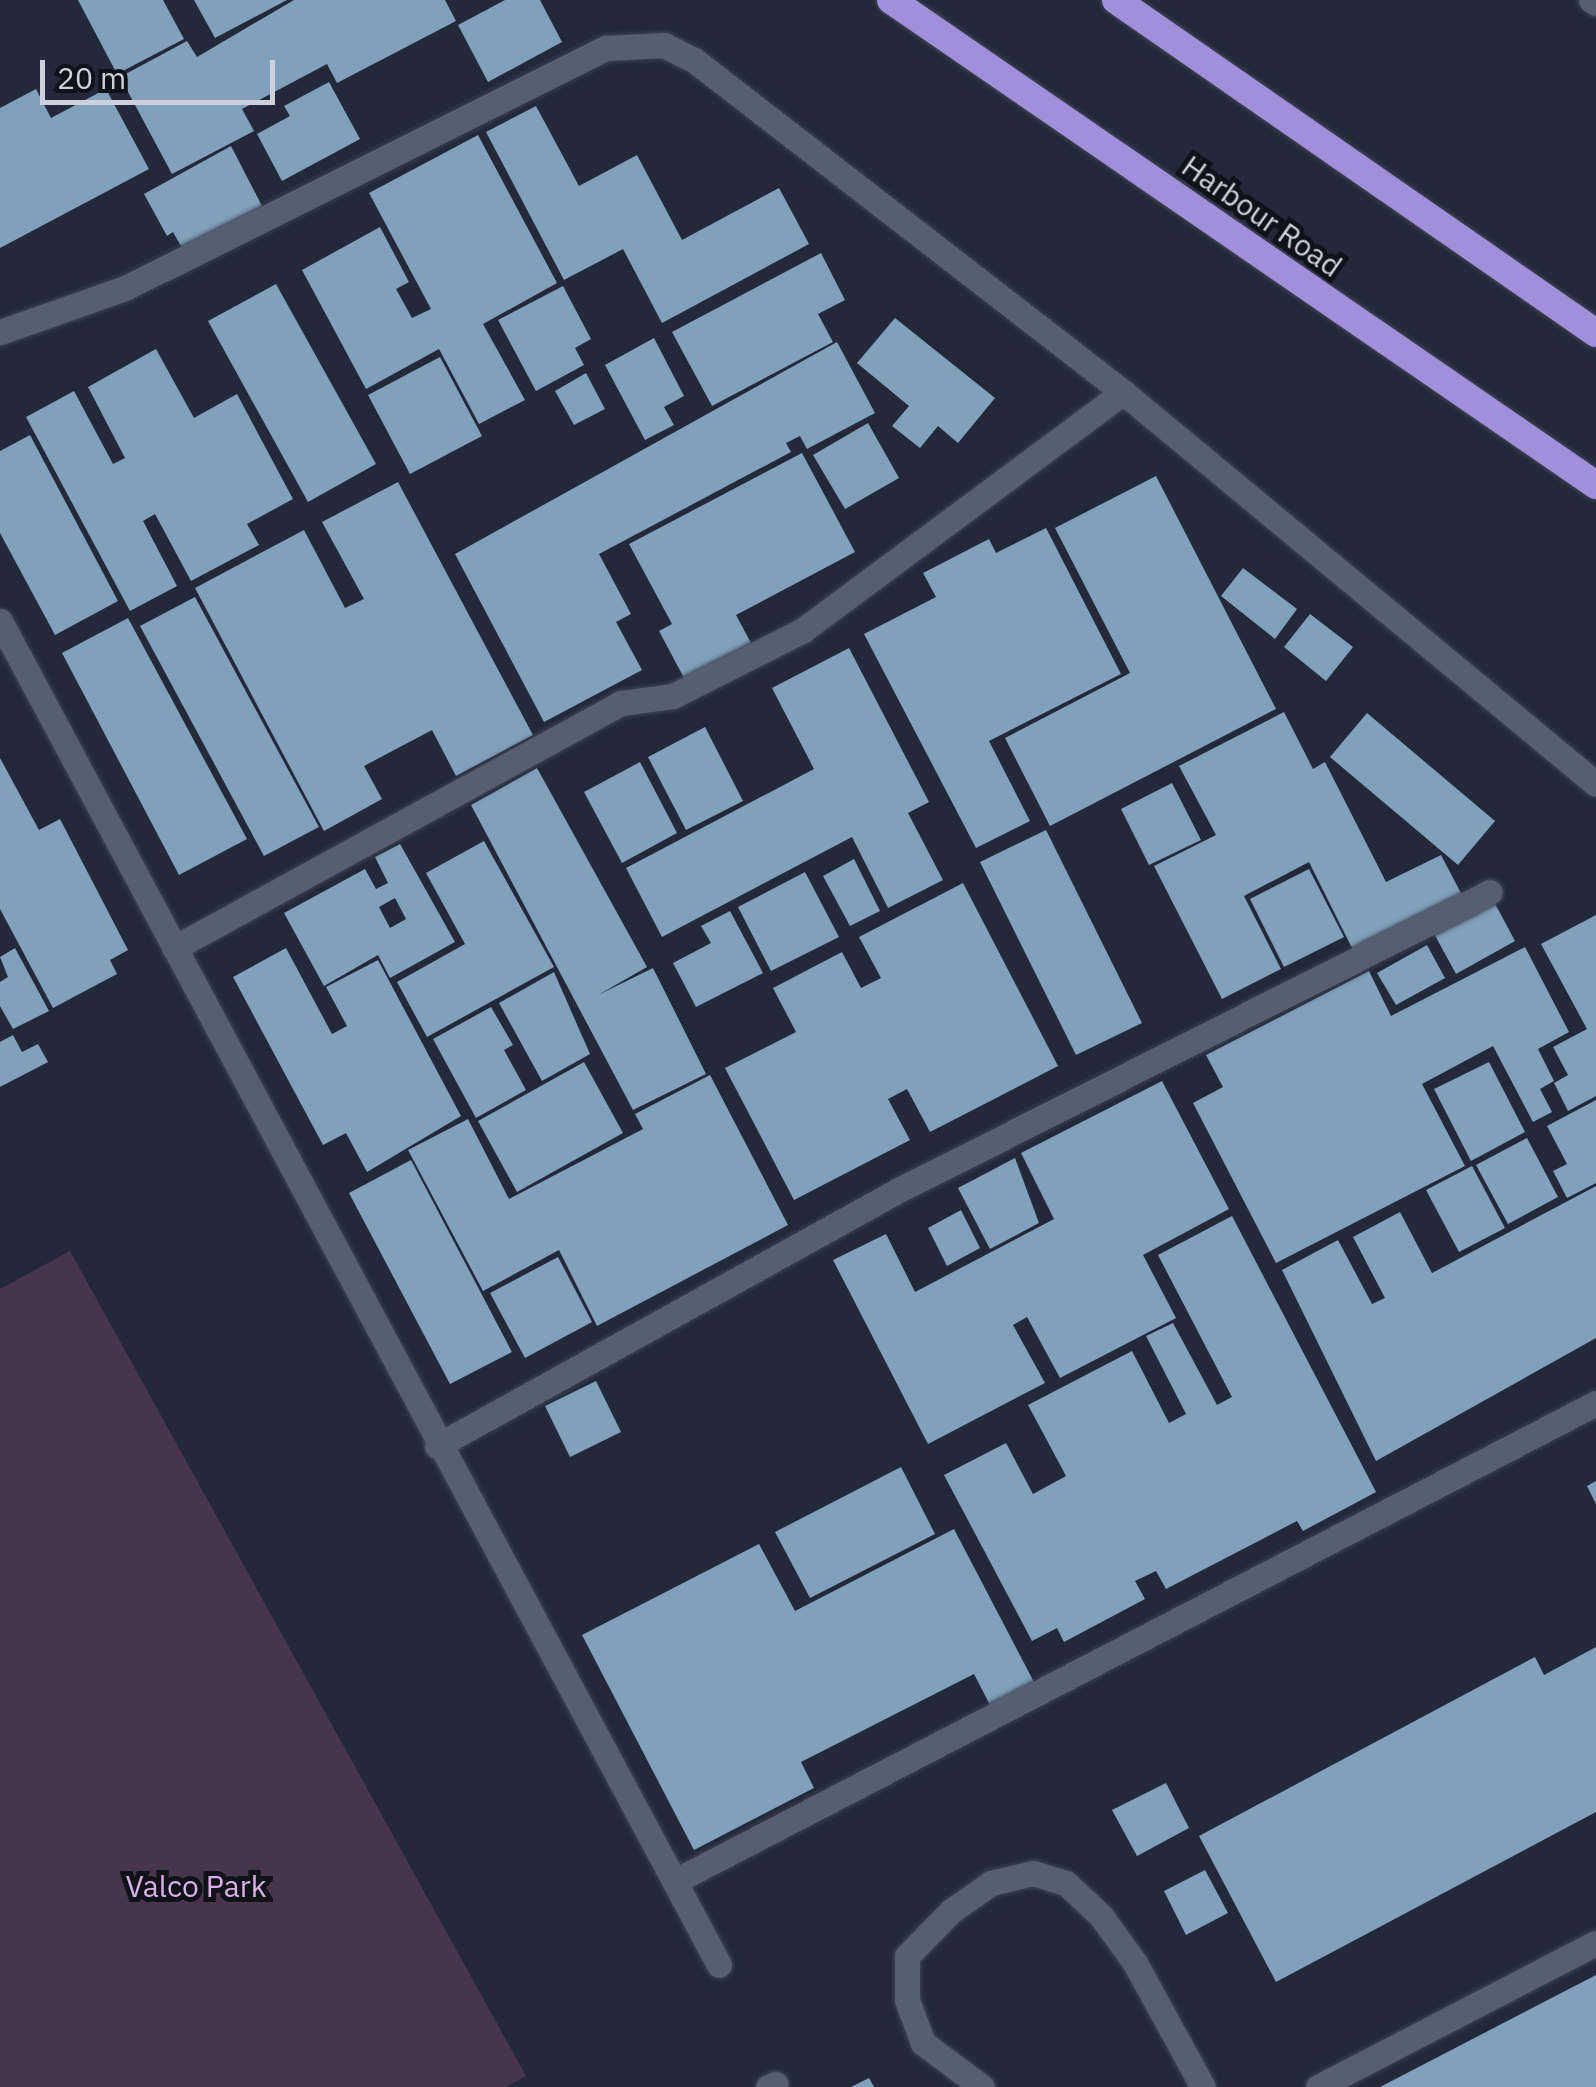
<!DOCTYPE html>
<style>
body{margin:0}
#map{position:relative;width:1596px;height:2087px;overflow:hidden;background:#23293b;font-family:"IBM Plex Sans",sans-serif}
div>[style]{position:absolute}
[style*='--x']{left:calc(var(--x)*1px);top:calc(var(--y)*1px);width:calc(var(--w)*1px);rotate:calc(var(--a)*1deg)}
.green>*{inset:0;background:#47364b}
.building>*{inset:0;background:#80a0bc}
.roads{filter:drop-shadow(0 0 2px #3f4453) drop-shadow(0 0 2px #3f4453)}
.service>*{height:25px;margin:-12.5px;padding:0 12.5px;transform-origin:12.5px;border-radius:12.5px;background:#565e72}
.minor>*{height:25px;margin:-12.5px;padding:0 12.5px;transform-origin:12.5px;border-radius:12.5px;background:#565e72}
.trunk>*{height:28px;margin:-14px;padding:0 14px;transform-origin:14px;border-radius:14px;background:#a18fdc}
span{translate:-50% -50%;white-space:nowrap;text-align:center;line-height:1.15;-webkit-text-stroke:10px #10121a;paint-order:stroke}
.street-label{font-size:30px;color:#cdd1dd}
.park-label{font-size:30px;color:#daafe3}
.scale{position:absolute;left:40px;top:60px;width:235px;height:45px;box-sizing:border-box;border:5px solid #cdd1dd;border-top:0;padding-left:12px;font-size:30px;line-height:35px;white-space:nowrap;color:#cdd1dd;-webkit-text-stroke:8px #10121a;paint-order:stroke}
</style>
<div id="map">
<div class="green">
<div style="clip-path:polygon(70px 1251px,526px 2076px,506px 2087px,0 2087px,0 1289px)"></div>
</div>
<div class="building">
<div style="clip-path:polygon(78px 0,163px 0,184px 39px,117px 74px)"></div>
<div style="clip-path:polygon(194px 0,287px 0,215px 38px)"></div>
<div style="clip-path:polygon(294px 0,445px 0,456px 21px,337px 83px,327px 64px,242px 109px,254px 131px,172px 174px,120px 77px,187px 41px,197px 57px)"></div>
<div style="clip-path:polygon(505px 0,540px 0,562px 42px,488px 82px,458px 25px)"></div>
<div style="clip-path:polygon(329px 82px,360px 139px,282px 181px,257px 134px,290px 116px,284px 106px)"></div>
<div style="clip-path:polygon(36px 89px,51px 118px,106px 89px,149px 169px,0 248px,0 108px)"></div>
<div style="clip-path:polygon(536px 106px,579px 186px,637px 155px,682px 240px,779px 188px,809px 244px,662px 323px,623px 249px,564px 280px,486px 132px)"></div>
<div style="clip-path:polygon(478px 135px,557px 283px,483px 324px,525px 400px,479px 424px,439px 349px,366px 389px,302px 270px,380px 227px,409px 282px,396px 289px,412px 318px,431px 309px,369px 193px)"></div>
<div style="clip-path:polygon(231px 146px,262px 206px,182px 248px,173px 232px,167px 236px,144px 194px)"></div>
<div style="clip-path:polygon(821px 253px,845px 300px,818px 314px,833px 342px,712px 406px,672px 332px)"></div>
<div style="clip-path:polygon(276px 284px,376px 464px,308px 502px,208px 321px)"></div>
<div style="clip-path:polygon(563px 286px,591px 339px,575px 348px,584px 365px,536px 391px,498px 320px)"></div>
<div style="clip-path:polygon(895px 318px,995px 398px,958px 443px,938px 426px,920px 448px,892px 426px,909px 406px,857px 363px)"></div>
<div style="clip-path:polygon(654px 338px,684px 396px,664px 407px,674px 425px,645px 440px,605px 365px)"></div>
<div style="clip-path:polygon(837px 342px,875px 413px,807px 449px,800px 436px,786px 443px,791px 452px,599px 554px,631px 614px,616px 622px,642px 670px,544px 722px,455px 554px)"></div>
<div style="clip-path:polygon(156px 349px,194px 418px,237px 394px,293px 499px,247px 524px,259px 545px,191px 581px,155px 514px,143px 521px,177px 586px,130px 611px,26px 417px,74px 391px,113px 464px,125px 458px,88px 387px)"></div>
<div style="clip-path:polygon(440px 357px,482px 436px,410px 474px,368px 395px)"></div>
<div style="clip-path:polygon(586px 373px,605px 409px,574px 425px,555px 391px)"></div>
<div style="clip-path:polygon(868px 423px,899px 478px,845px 509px,813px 455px)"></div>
<div style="clip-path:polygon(30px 435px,118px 601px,55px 635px,0 533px,0 451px)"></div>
<div style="clip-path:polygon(802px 453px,855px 552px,736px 615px,751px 643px,684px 678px,659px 631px,672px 624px,629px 544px)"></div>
<div style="clip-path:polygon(1156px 476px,1276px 709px,1050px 826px,1005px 738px,1130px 673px,1055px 528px)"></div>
<div style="clip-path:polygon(398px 482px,533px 735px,456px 776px,432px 730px,364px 766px,382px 799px,324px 831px,195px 588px,304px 530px,345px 608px,364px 599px,322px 522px)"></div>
<div style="clip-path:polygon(1046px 528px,1121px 674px,989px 741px,1030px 821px,976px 848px,864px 634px,936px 597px,923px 573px,989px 539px,996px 553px)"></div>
<div style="clip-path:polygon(1243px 568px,1297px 609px,1275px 639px,1221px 596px)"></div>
<div style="clip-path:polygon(195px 597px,319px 827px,264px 856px,140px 626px)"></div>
<div style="clip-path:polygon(1310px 614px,1353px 647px,1326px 681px,1284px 647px)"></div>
<div style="clip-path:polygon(128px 618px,247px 839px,179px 875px,62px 653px)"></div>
<div style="clip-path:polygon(849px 648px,929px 802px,908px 813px,943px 880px,888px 908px,852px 837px,662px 937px,626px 868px,814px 769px,772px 688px)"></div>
<div style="clip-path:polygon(1284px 712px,1313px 769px,1325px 762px,1386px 882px,1441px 855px,1462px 895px,1353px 950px,1309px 862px,1244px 896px,1281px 969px,1222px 999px,1154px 866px,1216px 835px,1179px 766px)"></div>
<div style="clip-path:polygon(1367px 713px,1495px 821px,1458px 865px,1330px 757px)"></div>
<div style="clip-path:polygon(705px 727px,743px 801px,686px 830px,648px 757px)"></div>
<div style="clip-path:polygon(0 758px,39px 830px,60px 819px,128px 950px,110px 960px,117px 974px,53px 1008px,0 909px)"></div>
<div style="clip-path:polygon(640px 762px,677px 833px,622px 863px,584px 792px)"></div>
<div style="clip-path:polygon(537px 768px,647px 967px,598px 995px,653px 968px,706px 1074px,633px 1110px,471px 805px)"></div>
<div style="clip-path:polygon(1172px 783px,1201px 840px,1149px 865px,1121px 809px)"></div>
<div style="clip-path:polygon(1046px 830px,1142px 1023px,1076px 1055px,980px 862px)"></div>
<div style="clip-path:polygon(484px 841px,554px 967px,427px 1037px,397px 982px,465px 944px,426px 873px)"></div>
<div style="clip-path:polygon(evenodd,400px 844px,455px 942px,390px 978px,378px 955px,324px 986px,284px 913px,365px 869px,376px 889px,388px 883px,375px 857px,400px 844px,395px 898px,406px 919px,390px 928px,379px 907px,395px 898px)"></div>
<div style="clip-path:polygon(854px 859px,880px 911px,850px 926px,823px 876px)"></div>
<div style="clip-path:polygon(1309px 869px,1344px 937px,1284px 967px,1250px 899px)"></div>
<div style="clip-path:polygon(805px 872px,839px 937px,771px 971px,738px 907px)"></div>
<div style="clip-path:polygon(963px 883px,1058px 1066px,930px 1132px,907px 1089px,888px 1099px,910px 1140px,794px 1200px,725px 1068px,796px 1032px,773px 988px,842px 952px,861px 988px,881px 978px,859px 937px)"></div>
<div style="clip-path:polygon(1492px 898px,1515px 941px,1456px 974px,1432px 930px)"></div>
<div style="clip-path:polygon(730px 911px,763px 973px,696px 1007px,673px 963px,711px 943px,701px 926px)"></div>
<div style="clip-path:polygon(1596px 915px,1596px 1096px,1568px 1111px,1554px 1083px,1568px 1075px,1553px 1047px,1587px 1029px,1541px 944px)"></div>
<div style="clip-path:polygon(1427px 945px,1445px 978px,1396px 1005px,1377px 973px)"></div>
<div style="clip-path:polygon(1525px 947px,1569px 1032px,1538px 1049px,1554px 1081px,1540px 1089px,1552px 1112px,1533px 1122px,1493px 1046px,1422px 1084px,1465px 1166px,1276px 1263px,1193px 1103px,1223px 1087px,1206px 1055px,1369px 971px,1391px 1016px)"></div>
<div style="clip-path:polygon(15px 948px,49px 1011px,13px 1029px,0 1006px,0 982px,8px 977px,0 957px)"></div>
<div style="clip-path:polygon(286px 948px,332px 1034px,347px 1026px,326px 987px,378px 960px,461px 1116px,367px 1172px,346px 1133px,323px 1145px,233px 977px)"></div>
<div style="clip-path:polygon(554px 972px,590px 1054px,542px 1081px,499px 1003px)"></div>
<div style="clip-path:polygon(491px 1007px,513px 1045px,504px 1050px,526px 1090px,476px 1118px,433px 1039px)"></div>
<div style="clip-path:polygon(13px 1035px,22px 1052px,38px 1044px,48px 1062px,0 1087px,0 1042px)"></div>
<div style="clip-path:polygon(584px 1062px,623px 1133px,517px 1192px,478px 1121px)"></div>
<div style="clip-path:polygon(1489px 1062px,1525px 1132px,1471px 1161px,1434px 1089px)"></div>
<div style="clip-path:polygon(710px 1075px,788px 1225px,597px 1326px,559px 1250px,483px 1291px,408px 1150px,468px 1119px,509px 1199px,643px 1129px,635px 1114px)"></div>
<div style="clip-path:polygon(1162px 1081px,1229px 1209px,1143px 1255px,1176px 1318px,1060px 1378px,1027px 1317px,1013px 1325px,1045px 1383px,928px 1444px,833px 1260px,886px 1234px,915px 1292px,1054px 1219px,1021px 1153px)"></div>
<div style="clip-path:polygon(1596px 1100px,1596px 1183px,1567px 1198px,1553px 1171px,1567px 1164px,1547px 1126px)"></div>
<div style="clip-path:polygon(1527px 1138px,1558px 1197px,1508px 1224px,1476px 1165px)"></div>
<div style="clip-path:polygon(1015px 1158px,1039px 1223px,990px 1249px,958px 1188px)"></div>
<div style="clip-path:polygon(411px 1160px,512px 1352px,450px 1384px,349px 1193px)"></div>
<div style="clip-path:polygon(1472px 1166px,1505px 1228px,1459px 1252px,1426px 1190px)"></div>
<div style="clip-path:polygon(1596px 1186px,1596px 1338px,1376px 1461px,1282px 1270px,1338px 1240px,1372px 1304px,1385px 1298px,1353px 1237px,1400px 1212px,1432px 1273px)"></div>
<div style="clip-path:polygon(961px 1210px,980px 1248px,947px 1266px,928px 1228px)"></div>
<div style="clip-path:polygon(1232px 1216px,1376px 1492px,1303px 1531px,1297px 1521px,1166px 1589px,1156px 1571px,1135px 1581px,1145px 1599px,1064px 1642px,1057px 1628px,1032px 1641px,944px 1475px,1006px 1443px,1033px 1494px,1066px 1476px,1028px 1405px,1132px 1351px,1169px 1423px,1186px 1414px,1146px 1336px,1173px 1323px,1217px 1405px,1232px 1397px,1158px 1255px)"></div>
<div style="clip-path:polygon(558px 1257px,592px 1322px,525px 1358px,490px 1293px)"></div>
<div style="clip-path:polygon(596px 1381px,621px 1432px,570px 1457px,545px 1406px)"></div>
<div style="clip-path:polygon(901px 1467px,935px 1534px,810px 1598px,775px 1532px)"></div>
<div style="clip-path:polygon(1596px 1481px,1596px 1504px,1587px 1486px)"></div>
<div style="clip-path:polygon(954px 1529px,1035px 1684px,991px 1707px,974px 1674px,801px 1762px,814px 1788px,694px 1850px,582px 1635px,759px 1544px,795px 1611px)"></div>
<div style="clip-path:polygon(1596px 1647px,1596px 1812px,1276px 1982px,1199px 1836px,1535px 1657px,1544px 1675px)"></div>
<div style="clip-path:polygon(1166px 1783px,1189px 1828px,1137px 1856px,1112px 1810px)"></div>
<div style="clip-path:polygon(1205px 1870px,1228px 1913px,1186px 1935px,1164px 1891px)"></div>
<div style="clip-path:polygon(1596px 1975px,1596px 2087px,1380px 2087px)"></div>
<div style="clip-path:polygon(869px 2078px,874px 2087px,851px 2087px)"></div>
</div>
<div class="roads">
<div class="service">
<div style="--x:1591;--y:0;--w:6;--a:31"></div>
</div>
<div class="minor">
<div style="--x:0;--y:332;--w:133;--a:-19.4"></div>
<div style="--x:125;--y:288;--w:538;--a:-26.52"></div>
<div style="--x:606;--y:48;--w:58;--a:-3"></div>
<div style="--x:664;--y:45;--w:34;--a:27"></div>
<div style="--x:694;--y:60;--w:542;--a:37.74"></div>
<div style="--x:0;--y:621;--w:1524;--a:61.85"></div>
<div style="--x:174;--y:948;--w:510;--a:-28.73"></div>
<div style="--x:621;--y:703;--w:52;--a:-7.7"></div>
<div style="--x:673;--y:696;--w:146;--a:-26.9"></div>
<div style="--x:803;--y:630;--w:399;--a:-36.6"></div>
<div style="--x:1123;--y:392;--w:614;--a:39.65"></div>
<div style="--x:437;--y:1446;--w:524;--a:-29.01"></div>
<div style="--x:895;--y:1192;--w:666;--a:-26.76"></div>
<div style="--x:677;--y:1880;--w:1035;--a:-27.43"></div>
<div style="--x:768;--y:2087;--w:8;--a:-23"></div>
<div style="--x:982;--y:2087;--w:74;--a:-143.3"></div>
<div style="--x:923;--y:2043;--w:46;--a:-110.4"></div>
<div style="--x:907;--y:2000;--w:44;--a:-90"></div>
<div style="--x:907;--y:1956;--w:63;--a:-45.6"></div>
<div style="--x:951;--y:1911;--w:49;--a:-35"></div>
<div style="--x:991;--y:1883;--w:43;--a:-13.4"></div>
<div style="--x:1033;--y:1873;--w:34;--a:17"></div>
<div style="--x:1066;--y:1883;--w:48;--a:43.3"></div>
<div style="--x:1101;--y:1916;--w:58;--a:54.1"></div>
<div style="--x:1135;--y:1963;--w:141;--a:61.3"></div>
<div style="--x:1318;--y:2087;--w:313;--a:-27.4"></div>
</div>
<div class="trunk">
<div style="--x:891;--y:0;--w:856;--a:34.53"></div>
<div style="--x:1116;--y:0;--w:584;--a:34.75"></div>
</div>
</div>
<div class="street-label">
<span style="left:1262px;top:216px;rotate:35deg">Harbour Road</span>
</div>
<div class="park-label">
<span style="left:196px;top:1886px">Valco Park</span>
</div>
<div class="scale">20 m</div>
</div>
